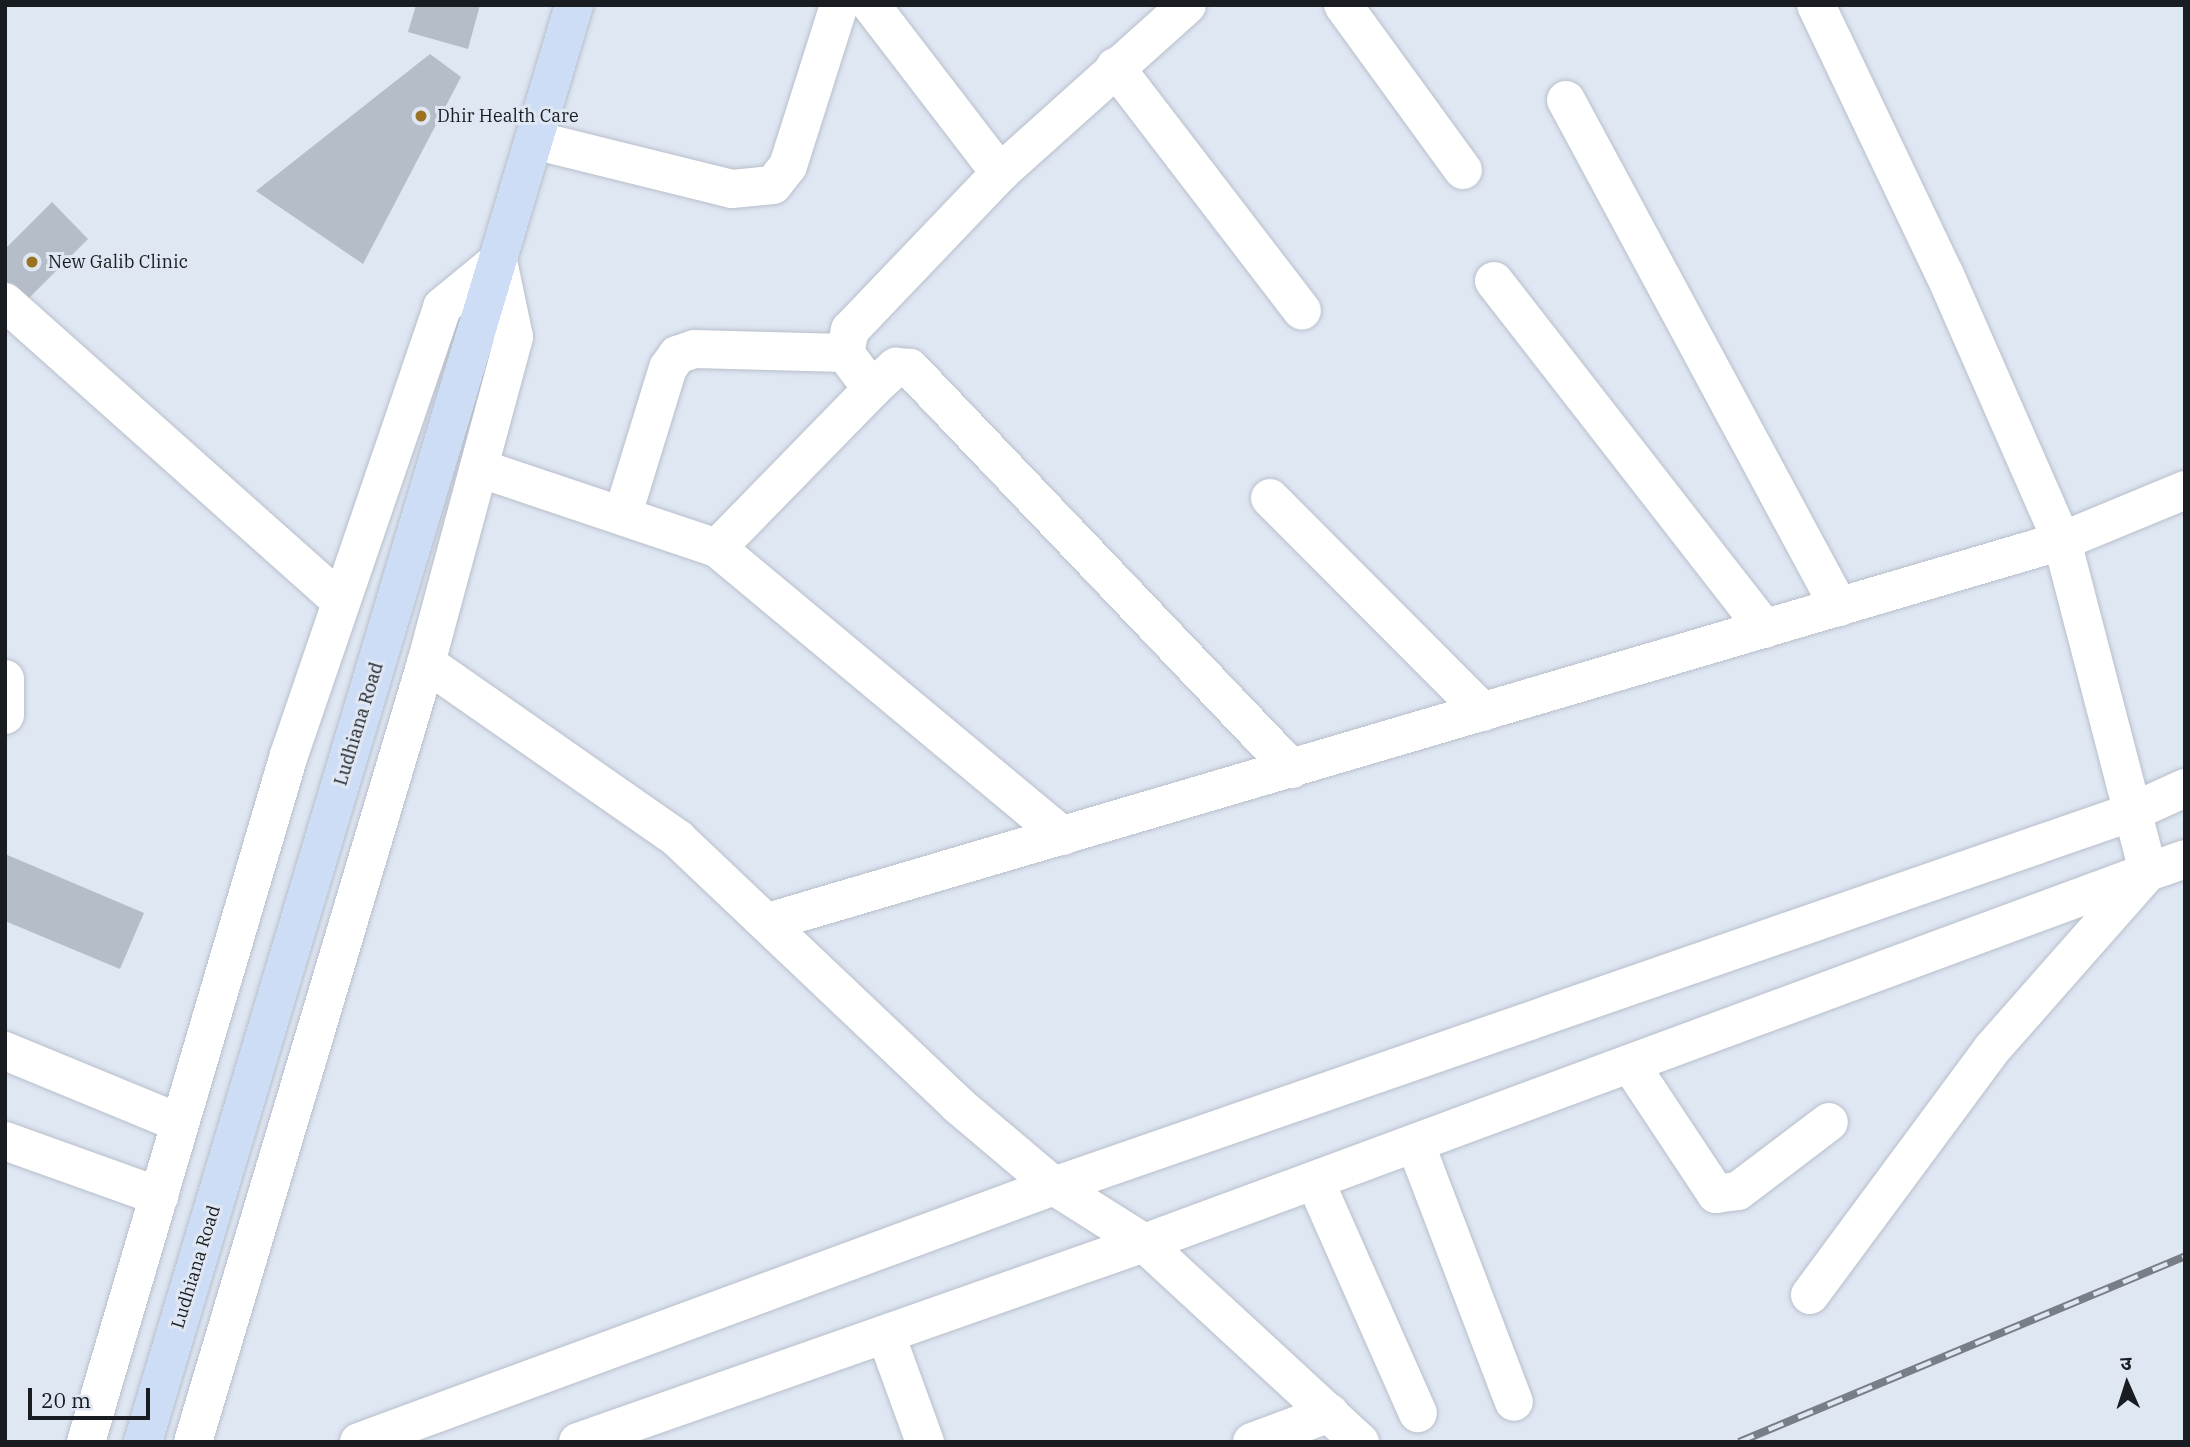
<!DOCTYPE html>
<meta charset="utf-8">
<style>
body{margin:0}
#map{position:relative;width:2190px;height:1447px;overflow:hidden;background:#dfe7f3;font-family:"IBM Plex Serif","Noto Sans Devanagari",serif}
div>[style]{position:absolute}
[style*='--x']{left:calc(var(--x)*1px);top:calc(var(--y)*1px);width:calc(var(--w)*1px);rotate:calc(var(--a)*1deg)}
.building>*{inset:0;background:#b5bdc8}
.roads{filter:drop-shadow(0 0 2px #b7bfca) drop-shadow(0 0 2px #b7bfca)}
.minor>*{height:38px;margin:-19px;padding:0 19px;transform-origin:19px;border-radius:19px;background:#fff}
.primary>*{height:38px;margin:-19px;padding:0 19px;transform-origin:19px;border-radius:19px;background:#ceddf6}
.rail>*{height:8px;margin-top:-4px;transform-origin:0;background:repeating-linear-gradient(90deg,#dfe7f3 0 16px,#797e86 0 32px);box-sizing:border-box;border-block:2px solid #797e86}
.dots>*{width:19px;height:19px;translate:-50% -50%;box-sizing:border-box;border:4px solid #dfe7f3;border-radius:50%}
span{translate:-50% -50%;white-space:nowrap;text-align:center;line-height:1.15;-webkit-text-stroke:6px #dfe7f3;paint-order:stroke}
.poi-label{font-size:18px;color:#191c20}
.left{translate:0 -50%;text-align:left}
.street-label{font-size:18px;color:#191c20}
.frame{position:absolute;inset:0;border:7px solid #191c20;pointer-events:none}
.north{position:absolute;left:2092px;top:1349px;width:70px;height:70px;-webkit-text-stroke:5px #dfe7f3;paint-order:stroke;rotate:357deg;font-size:19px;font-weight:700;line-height:28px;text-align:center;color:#191c20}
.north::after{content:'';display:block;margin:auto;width:24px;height:32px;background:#191c20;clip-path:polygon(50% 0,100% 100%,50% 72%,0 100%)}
.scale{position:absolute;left:28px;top:1388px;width:122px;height:32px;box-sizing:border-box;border:4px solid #191c20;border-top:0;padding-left:9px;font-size:21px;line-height:24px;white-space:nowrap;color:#191c20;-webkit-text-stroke:5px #dfe7f3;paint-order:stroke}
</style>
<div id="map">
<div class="building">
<div style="clip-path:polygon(416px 5px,480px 5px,468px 49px,408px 32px)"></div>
<div style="clip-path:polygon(430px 54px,461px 77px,363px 264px,256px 191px)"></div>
<div style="clip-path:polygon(52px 202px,88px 239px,26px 301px,5px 280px,5px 249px)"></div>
<div style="clip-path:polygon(5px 854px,144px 913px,120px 969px,5px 921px)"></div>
</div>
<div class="roads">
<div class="minor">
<div style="--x:871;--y:5;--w:212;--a:52.5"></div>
<div style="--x:1343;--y:5;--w:204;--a:54"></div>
<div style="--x:1816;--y:5;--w:299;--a:64.5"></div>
<div style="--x:1945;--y:275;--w:291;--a:66.3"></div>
<div style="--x:2062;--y:541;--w:342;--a:75.4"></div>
<div style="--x:2148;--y:872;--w:39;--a:-19"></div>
<div style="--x:1115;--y:67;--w:307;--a:52.5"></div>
<div style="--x:1566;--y:100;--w:576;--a:61.7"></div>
<div style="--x:534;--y:140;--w:204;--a:13.9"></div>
<div style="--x:732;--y:189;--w:41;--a:-5.6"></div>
<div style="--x:773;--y:185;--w:24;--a:-52"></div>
<div style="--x:788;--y:166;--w:169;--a:-72.4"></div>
<div style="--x:1494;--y:281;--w:441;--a:52.1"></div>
<div style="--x:5;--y:302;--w:450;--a:41.7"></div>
<div style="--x:872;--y:389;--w:45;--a:-126.9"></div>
<div style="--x:845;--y:353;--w:24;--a:-78"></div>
<div style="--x:850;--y:330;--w:217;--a:-46.3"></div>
<div style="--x:1000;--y:173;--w:251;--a:-41.9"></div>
<div style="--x:479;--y:468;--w:251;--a:18.6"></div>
<div style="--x:717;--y:548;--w:450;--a:39.8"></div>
<div style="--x:1270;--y:498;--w:302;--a:45.1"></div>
<div style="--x:623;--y:514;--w:153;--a:-72.9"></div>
<div style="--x:668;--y:368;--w:16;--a:-55"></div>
<div style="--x:677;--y:355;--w:18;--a:-19"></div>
<div style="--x:694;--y:349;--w:151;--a:1.5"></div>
<div style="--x:717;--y:548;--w:222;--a:-45.7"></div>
<div style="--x:872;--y:389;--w:33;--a:-43"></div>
<div style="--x:896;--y:367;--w:14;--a:4"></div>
<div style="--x:910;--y:368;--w:554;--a:46.39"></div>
<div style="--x:426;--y:663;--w:307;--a:34.9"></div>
<div style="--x:678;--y:839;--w:386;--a:43.5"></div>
<div style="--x:958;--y:1105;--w:126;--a:40.2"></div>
<div style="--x:1054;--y:1186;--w:107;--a:32.3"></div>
<div style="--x:1144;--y:1243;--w:294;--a:42.7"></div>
<div style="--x:5;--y:679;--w:36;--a:90"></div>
<div style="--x:768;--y:922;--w:1349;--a:-16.41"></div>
<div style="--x:2062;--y:541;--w:133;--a:-22.5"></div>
<div style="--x:5;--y:1051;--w:189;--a:22.4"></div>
<div style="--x:1630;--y:1064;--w:156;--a:56.5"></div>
<div style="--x:1716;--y:1194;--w:22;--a:-8"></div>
<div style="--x:1738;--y:1191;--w:114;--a:-37.2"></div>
<div style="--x:5;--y:1141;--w:164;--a:19.7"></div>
<div style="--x:1415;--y:1143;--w:277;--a:69.1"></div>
<div style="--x:1315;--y:1181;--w:254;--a:66.1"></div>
<div style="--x:886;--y:1335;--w:114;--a:70"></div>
<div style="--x:86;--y:1442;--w:716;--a:-73.54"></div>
<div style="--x:289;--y:755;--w:473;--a:-71.1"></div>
<div style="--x:442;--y:307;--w:72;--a:-39.4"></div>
<div style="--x:498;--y:261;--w:78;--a:78.1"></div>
<div style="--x:514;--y:337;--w:338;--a:105.1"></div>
<div style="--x:426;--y:663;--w:813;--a:106.65"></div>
<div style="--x:359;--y:1442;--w:741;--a:-20.22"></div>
<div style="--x:1054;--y:1186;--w:1141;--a:-19.13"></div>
<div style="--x:2132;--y:812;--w:58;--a:-24.4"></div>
<div style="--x:578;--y:1442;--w:600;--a:-19.37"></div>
<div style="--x:1144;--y:1243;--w:1070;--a:-20.28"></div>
<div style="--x:2148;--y:872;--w:236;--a:131.4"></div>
<div style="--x:1992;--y:1049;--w:306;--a:126.5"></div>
<div style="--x:1252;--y:1442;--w:83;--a:-20.4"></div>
</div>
<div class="primary">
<div style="--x:143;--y:1442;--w:1500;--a:-73.3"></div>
</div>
</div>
<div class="rail">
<div style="--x:1739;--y:1442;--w:483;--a:-22.6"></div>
</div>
<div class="dots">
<div style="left:421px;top:116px;background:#9b721f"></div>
<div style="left:32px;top:262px;background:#9b721f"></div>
</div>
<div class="poi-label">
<span class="left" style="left:437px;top:116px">Dhir Health Care</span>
<span class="left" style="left:48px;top:262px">New Galib Clinic</span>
</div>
<div class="street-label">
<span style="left:359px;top:724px;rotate:-73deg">Ludhiana Road</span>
<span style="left:196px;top:1267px;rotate:-73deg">Ludhiana Road</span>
</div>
<div class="frame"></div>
<div class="north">उ</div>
<div class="scale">20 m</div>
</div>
